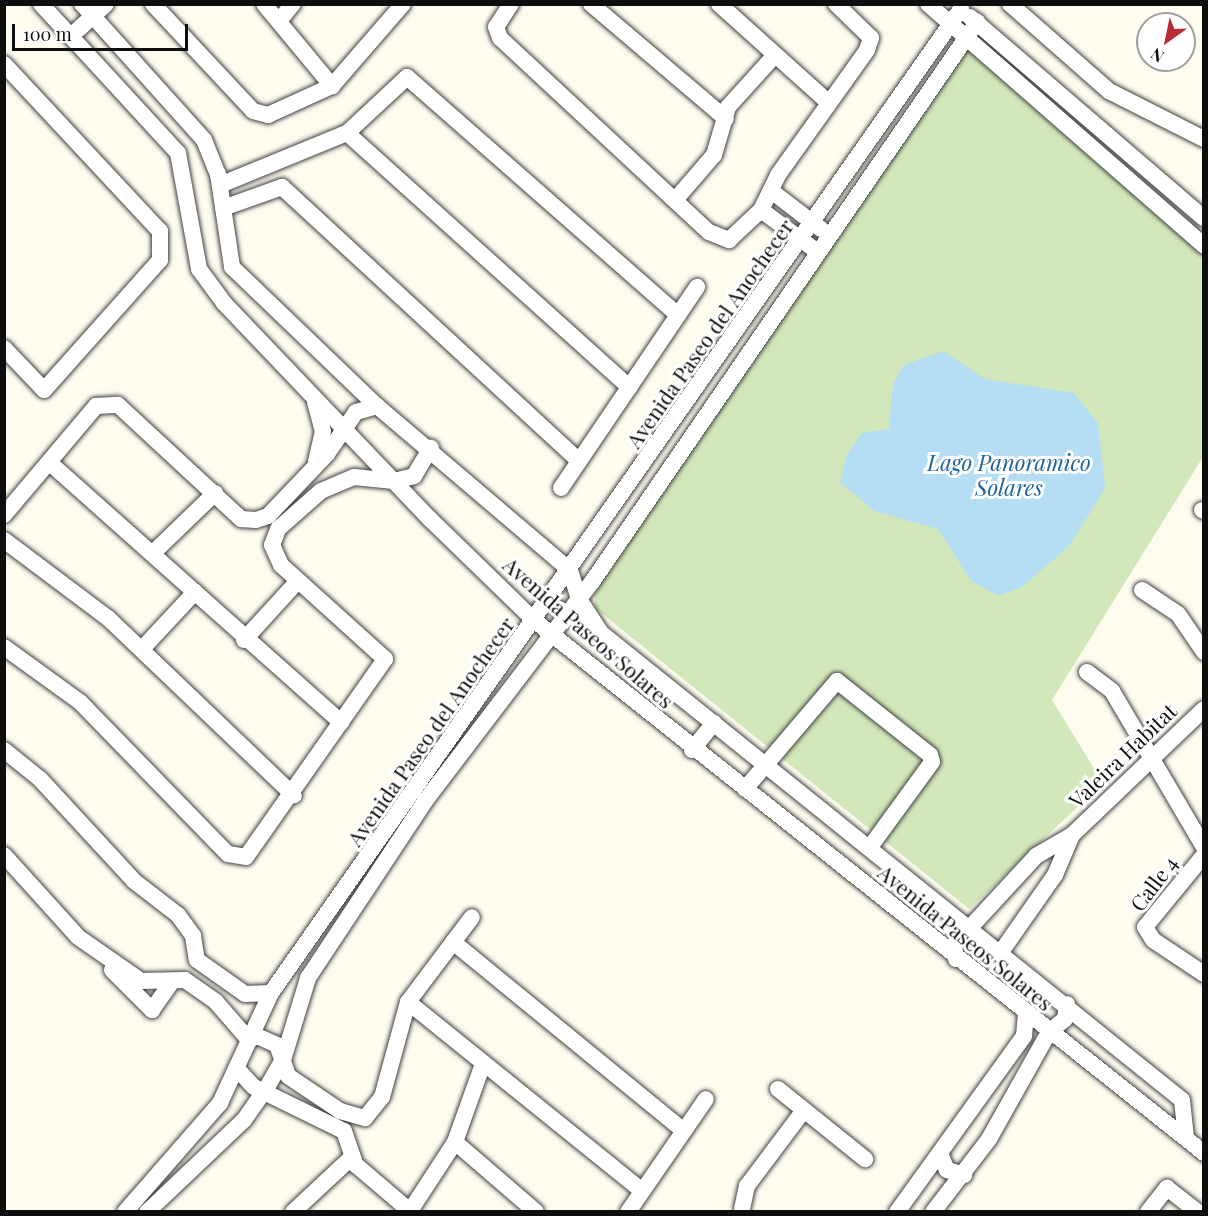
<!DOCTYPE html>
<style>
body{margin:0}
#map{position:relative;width:1208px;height:1216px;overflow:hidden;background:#fefbef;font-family:"Playfair Display",serif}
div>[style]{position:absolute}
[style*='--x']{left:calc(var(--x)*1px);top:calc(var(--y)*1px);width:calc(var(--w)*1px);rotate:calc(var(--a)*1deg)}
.green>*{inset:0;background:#d2e8ba}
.water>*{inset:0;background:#b5ddf4}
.roads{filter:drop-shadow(0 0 2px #414141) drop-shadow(0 0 2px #414141)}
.minor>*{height:16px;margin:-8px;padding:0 8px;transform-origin:8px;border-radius:8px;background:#fff}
span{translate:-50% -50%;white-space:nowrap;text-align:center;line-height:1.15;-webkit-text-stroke:6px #fff;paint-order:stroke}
.street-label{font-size:21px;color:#0e0e0e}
.water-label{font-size:22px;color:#1b649b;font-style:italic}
.frame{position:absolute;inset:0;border:6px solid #0e0e0e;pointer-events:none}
.north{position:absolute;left:1136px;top:12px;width:60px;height:60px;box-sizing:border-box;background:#fff;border:2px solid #9f9f9f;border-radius:50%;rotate:213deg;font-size:16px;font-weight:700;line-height:24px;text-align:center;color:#0e0e0e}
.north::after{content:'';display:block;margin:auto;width:21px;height:27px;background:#b92b32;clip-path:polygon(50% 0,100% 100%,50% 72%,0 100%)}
.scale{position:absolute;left:12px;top:24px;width:176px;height:27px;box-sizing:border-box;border:3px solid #0e0e0e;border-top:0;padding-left:8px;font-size:18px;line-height:21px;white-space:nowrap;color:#0e0e0e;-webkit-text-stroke:4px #fff;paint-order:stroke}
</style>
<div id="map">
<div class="green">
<div style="clip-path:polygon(966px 36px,1203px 237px,1203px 457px,1052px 700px,1103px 783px,969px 909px,595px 608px,595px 588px)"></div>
</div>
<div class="water">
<div style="clip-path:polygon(943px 351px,985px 379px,1074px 393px,1098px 423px,1105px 486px,1100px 497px,1069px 546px,1022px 587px,999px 596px,971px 581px,938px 529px,874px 511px,840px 482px,847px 454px,862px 433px,889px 429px,893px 384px,904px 365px)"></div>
</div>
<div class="roads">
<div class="minor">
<div style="--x:41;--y:4;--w:202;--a:47.4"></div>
<div style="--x:178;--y:153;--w:118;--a:79.7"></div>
<div style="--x:199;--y:269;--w:42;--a:53.7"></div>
<div style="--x:224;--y:303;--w:298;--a:46.4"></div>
<div style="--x:430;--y:519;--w:146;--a:44.2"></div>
<div style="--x:535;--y:621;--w:855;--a:38.49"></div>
<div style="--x:82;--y:4;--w:183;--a:48.1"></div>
<div style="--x:204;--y:140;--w:37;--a:68"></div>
<div style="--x:218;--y:174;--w:94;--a:81.4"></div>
<div style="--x:232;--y:267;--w:201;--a:43.8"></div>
<div style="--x:377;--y:406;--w:253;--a:40.4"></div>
<div style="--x:570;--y:570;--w:30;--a:73"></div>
<div style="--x:579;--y:599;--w:38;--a:57"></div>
<div style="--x:153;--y:4;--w:146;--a:46.9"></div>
<div style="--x:253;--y:111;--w:16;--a:15"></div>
<div style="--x:268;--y:115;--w:70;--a:-24.4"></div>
<div style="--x:332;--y:86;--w:108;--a:-49.1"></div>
<div style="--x:264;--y:4;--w:107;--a:50.3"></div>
<div style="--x:511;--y:4;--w:27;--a:123"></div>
<div style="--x:496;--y:27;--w:12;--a:70"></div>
<div style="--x:500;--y:38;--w:285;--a:42.9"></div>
<div style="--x:709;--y:232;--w:22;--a:22"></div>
<div style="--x:729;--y:240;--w:44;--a:-43.2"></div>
<div style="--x:761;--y:210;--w:39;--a:-64"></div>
<div style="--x:778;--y:175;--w:153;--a:-54.5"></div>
<div style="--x:867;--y:50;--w:13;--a:-72"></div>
<div style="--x:871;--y:38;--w:49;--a:-135.8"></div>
<div style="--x:591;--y:4;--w:177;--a:40.4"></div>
<div style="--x:719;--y:4;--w:148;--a:42"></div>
<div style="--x:928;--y:4;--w:367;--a:41.2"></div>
<div style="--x:1010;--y:4;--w:132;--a:41.3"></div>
<div style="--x:1109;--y:91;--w:106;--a:26.8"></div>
<div style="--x:970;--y:17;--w:308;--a:40.7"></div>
<div style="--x:279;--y:21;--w:22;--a:-51"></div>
<div style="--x:71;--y:36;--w:47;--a:-42.4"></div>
<div style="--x:4;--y:64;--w:229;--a:47"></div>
<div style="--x:160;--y:231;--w:29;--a:90"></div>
<div style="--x:160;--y:260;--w:174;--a:131.7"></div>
<div style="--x:44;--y:390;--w:58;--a:-133.6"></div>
<div style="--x:347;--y:133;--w:380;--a:42"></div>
<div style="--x:220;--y:185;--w:137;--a:-22.3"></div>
<div style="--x:347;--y:133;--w:82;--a:-43"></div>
<div style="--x:407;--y:77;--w:361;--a:41.3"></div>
<div style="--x:774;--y:193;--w:59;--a:37.5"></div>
<div style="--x:676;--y:199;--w:58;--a:-49.2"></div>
<div style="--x:714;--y:155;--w:50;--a:-73.7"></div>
<div style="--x:728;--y:107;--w:70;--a:-47.9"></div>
<div style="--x:223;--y:208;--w:63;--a:-19.6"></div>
<div style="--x:282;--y:187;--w:404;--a:42.7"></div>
<div style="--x:761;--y:210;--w:62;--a:36.5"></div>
<div style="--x:315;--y:402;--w:30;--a:75"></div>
<div style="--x:323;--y:431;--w:31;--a:103"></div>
<div style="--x:50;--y:463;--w:390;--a:41.7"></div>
<div style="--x:561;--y:488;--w:243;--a:-55.9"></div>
<div style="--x:1202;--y:510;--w:2;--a:27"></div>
<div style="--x:4;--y:515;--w:143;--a:-49.8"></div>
<div style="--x:96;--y:406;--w:22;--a:-3"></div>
<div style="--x:118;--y:405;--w:168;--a:42.8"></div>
<div style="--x:241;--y:519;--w:15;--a:4"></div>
<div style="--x:256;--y:520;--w:13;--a:-18"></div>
<div style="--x:268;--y:516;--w:86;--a:-46.4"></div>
<div style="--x:327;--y:454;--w:51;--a:-55.4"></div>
<div style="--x:356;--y:412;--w:22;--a:-16"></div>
<div style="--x:4;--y:540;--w:130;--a:36.9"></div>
<div style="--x:108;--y:618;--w:257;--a:43.7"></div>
<div style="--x:154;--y:552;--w:85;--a:-44"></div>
<div style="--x:1142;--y:590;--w:43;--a:33.7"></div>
<div style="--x:1178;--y:614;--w:46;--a:55.6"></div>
<div style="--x:559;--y:609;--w:48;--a:29.7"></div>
<div style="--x:601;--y:633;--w:745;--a:38.79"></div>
<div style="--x:1182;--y:1100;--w:38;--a:84"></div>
<div style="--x:244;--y:640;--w:79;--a:-47.6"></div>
<div style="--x:4;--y:647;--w:94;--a:35.9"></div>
<div style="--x:80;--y:702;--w:212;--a:45.8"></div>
<div style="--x:228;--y:854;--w:18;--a:9"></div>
<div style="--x:246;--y:857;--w:242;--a:-54.9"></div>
<div style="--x:385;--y:659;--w:140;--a:-137.9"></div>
<div style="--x:281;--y:565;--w:22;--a:-114"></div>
<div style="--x:272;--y:545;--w:17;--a:-69"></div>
<div style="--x:278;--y:529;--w:57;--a:-41.5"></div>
<div style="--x:321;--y:491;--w:36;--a:-23"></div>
<div style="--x:354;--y:477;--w:40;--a:5.7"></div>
<div style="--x:394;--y:481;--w:21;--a:-14"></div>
<div style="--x:414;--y:476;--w:33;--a:-59"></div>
<div style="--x:142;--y:649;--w:78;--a:-47.1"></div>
<div style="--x:1087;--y:672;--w:31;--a:37"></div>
<div style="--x:1112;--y:691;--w:181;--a:59.5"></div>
<div style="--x:4;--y:750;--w:46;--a:38.9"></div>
<div style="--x:40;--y:779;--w:139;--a:47.3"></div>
<div style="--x:134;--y:881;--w:56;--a:37.7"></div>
<div style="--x:178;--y:915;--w:26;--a:54"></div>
<div style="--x:193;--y:936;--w:24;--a:81"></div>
<div style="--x:197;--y:960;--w:59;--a:35.3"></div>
<div style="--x:245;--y:994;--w:26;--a:-2"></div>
<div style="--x:692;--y:750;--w:35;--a:-51"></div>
<div style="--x:745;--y:789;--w:142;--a:-49.6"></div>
<div style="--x:837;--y:681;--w:119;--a:38.5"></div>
<div style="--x:930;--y:755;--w:7;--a:74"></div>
<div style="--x:932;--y:762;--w:105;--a:126.1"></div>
<div style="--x:4;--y:855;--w:110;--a:47.9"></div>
<div style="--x:78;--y:937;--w:77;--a:34.9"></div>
<div style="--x:141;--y:981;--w:44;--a:-1.3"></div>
<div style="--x:185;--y:980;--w:38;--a:35"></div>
<div style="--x:216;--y:1002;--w:50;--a:49"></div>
<div style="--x:249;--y:1040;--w:9;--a:-27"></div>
<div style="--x:257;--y:1036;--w:22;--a:24"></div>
<div style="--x:277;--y:1045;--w:33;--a:70"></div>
<div style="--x:288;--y:1076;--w:63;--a:33.9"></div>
<div style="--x:340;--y:1111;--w:26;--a:16"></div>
<div style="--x:365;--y:1118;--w:27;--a:-51"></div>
<div style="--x:382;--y:1097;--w:98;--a:-74.7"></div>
<div style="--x:408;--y:1002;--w:106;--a:-53"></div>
<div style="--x:1204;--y:855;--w:93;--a:129.3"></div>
<div style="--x:1145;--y:927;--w:15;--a:58"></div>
<div style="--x:1153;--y:940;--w:61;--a:33.7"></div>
<div style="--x:453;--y:942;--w:297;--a:39.3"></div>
<div style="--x:1001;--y:952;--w:94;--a:-55"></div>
<div style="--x:1055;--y:875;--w:43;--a:-67"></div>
<div style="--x:956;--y:959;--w:14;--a:-98"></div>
<div style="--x:954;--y:945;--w:121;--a:-47.3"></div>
<div style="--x:1036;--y:856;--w:42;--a:-30.3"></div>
<div style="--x:1072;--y:835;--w:182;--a:-43.7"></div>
<div style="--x:112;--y:970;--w:57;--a:45"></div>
<div style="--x:152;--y:1010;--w:35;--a:-55"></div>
<div style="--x:408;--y:1002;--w:301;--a:38.9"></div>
<div style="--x:238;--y:1070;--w:23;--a:47"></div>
<div style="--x:254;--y:1087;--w:100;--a:26.1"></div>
<div style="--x:344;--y:1131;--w:36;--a:71"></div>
<div style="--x:356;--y:1165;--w:72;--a:40.5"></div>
<div style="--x:778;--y:1089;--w:112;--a:38.8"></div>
<div style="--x:455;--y:1142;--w:107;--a:40.8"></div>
<div style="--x:940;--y:1153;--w:18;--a:68"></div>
<div style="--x:947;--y:1170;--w:18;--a:16"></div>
<div style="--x:742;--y:1209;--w:24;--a:-78"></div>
<div style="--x:747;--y:1186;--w:95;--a:-53.1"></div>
<div style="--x:410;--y:1211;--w:82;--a:-56.9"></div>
<div style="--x:455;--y:1142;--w:83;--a:-70.3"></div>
<div style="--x:125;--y:1212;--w:145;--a:-48.9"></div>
<div style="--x:220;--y:1103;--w:121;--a:-65.1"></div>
<div style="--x:271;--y:993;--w:1202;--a:-54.96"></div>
<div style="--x:147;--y:1212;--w:134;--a:-43.5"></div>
<div style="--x:244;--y:1120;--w:38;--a:-55"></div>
<div style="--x:266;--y:1089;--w:34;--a:-60"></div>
<div style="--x:283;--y:1060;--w:86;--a:-73"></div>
<div style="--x:308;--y:978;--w:212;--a:-56.5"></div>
<div style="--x:425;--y:801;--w:275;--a:-52.7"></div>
<div style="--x:592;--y:582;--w:680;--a:-55.49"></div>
<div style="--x:293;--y:1212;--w:79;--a:-43"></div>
<div style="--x:628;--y:1212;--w:137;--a:-55.4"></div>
<div style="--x:897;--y:1212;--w:217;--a:-54.2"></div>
<div style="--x:1024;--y:1036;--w:22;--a:-85"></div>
<div style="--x:933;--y:1212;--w:92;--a:-52.5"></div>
<div style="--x:989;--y:1139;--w:123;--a:-60.7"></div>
<div style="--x:1049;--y:1032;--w:21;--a:-39"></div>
<div style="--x:1065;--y:1019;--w:15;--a:-82"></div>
<div style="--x:1148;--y:1212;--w:31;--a:-52"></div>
<div style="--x:1167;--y:1188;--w:39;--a:38"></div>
</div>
</div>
<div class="street-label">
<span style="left:709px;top:333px;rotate:-55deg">Avenida Paseo del Anochecer</span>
<span style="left:589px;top:632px;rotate:41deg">Avenida Paseos Solares</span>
<span style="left:430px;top:731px;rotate:-55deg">Avenida Paseo del Anochecer</span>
<span style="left:1122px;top:755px;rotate:-44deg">Valeira Habitat</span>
<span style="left:1153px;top:883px;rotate:-53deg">Calle 4</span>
<span style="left:966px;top:937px;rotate:39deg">Avenida Paseos Solares</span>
</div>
<div class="water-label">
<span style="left:1009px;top:475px">Lago Panoramico<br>Solares</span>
</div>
<div class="frame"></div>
<div class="north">N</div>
<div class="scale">100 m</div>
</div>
